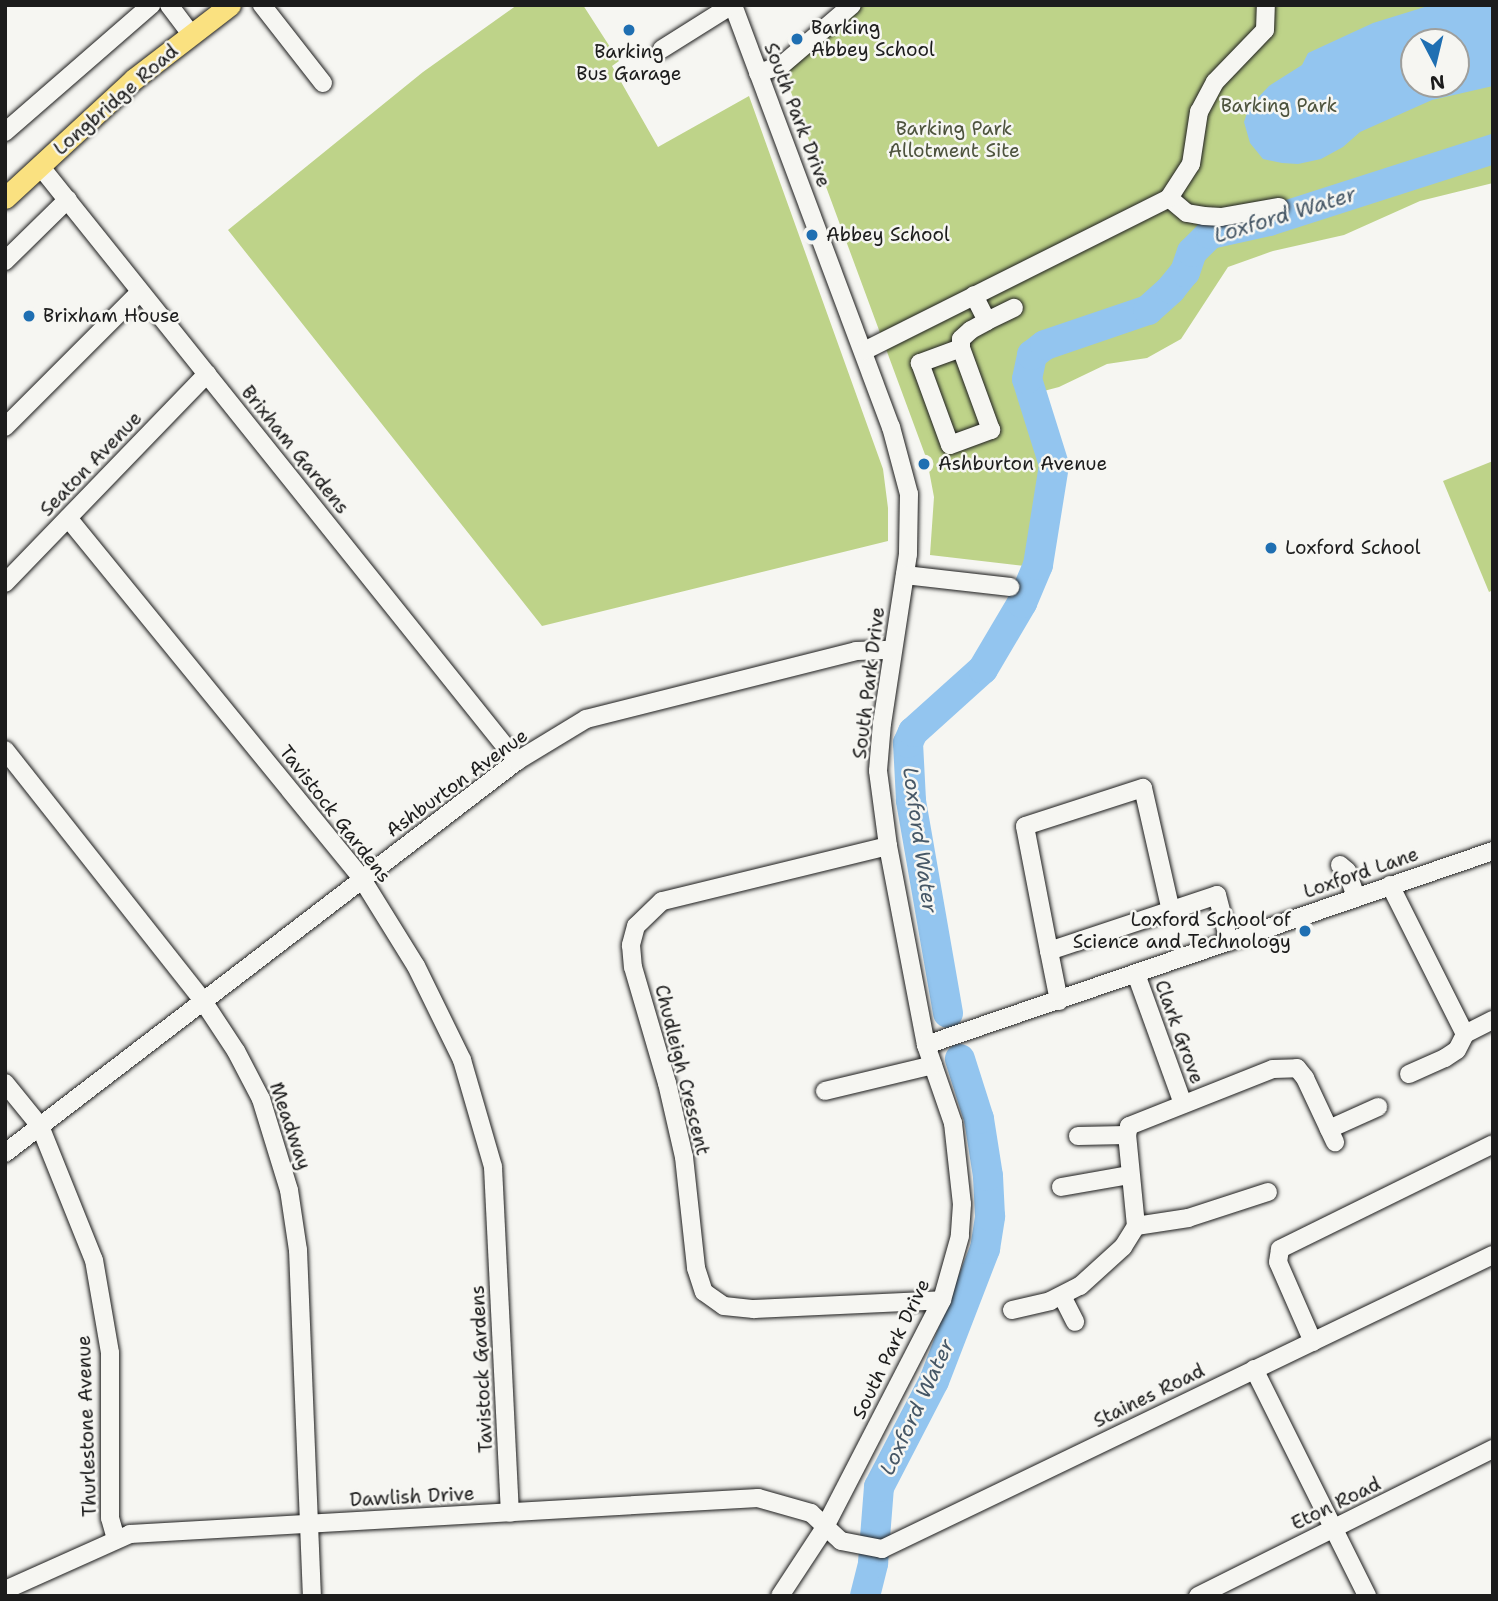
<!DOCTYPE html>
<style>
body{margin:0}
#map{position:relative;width:1498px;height:1601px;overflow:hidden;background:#f6f6f2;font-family:"Shantell Sans",sans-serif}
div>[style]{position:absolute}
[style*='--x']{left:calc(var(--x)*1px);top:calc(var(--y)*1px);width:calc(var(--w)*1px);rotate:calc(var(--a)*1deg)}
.green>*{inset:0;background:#bed389}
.water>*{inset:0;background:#93c5ef}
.river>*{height:30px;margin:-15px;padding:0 15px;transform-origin:15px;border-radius:15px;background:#93c5ef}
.roads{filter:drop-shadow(0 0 2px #1c1c1c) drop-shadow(0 0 2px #1c1c1c)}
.minor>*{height:18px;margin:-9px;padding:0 9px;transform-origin:9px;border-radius:9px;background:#f6f6f2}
.major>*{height:21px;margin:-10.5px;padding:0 10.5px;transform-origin:10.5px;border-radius:10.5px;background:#fae180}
.dots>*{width:19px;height:19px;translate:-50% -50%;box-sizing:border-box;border:4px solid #f6f6f2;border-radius:50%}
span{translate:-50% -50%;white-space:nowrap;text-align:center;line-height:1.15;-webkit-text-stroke:5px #f6f6f2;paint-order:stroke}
.poi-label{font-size:19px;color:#1c1c1c}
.left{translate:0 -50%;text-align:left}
.right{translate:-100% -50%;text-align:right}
.street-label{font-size:19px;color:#1c1c1c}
.park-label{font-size:19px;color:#4d533d}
.water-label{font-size:21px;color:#465766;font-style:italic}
.frame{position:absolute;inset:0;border:7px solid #1c1c1c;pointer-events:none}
.north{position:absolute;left:1400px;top:28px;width:70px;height:70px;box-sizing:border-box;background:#f6f6f2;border:2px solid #9f9f9c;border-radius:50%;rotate:173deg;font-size:19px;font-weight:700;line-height:28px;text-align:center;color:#1c1c1c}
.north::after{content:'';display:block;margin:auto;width:24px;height:32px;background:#1f6fb2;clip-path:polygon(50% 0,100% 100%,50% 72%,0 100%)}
</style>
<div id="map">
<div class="green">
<div style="clip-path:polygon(517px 5px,583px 5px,619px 61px,612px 66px,658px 147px,749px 96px,883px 469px,888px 508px,888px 541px,542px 626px,228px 230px,423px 72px)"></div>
<div style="clip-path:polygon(evenodd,861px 5px,1493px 5px,1493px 146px,1278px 213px,1212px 229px,1199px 236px,1189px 248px,1180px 272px,1148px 305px,1046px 340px,1036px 346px,1024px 362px,1022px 372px,1027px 399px,1043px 439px,1050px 475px,1038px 526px,1033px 567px,930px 555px,934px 497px,927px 460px,784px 73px,861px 5px,1414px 42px,1456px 42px,1456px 84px,1414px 84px,1414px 42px)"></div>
<div style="clip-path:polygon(1493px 158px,1493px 183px,1420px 201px,1344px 235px,1273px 251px,1228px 267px,1181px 339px,1147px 358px,1107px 364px,1059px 387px,1040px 392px,1035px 371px,1042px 358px,1161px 312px,1182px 290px,1203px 252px,1219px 240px,1257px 233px)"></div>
<div style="clip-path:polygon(1493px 461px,1493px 590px,1489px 592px,1443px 481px)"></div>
</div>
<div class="water">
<div style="clip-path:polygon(evenodd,1493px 5px,1493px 86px,1432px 100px,1360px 132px,1343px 147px,1321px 159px,1298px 164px,1282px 163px,1263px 159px,1250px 143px,1244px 122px,1249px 107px,1269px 86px,1302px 65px,1308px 53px,1373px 23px,1428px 6px,1493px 5px,1414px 42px,1456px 42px,1456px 84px,1414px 84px,1414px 42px)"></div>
</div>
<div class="river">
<div style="--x:948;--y:1013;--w:216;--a:-99.9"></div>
<div style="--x:911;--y:800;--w:57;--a:-93"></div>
<div style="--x:908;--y:743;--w:12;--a:-66"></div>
<div style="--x:913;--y:732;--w:94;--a:-42"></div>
<div style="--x:983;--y:669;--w:77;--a:-59.4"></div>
<div style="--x:1022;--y:603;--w:41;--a:-67.2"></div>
<div style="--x:1038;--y:565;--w:101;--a:-80.9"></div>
<div style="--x:1054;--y:465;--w:90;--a:-107.4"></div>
<div style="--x:1027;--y:379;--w:25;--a:-78"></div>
<div style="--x:1032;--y:355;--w:16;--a:-38"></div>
<div style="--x:1045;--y:345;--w:109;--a:-18.8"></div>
<div style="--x:1148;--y:310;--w:31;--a:-42"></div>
<div style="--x:1171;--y:289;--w:22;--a:-51"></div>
<div style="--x:1185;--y:272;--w:21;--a:-71"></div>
<div style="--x:1192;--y:252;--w:25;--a:-45"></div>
<div style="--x:1210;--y:234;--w:60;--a:-12.4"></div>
<div style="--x:1269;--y:221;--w:235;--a:-17.8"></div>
<div style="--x:865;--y:1596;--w:34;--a:-76"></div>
<div style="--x:873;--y:1563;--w:76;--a:-85.5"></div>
<div style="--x:879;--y:1487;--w:119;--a:-62.6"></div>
<div style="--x:934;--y:1381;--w:142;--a:-68.9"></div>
<div style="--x:985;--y:1249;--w:33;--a:-81"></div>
<div style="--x:990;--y:1216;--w:40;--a:-92.9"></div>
<div style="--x:988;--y:1176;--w:58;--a:-99"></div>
<div style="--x:979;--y:1119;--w:63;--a:-107.6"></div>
</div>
<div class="roads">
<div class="minor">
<div style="--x:169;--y:5;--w:38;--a:53"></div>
<div style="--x:262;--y:5;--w:99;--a:52"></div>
<div style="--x:733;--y:5;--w:451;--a:69.5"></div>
<div style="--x:891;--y:427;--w:69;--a:75"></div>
<div style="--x:909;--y:494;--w:60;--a:91"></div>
<div style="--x:908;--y:554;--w:171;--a:98.7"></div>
<div style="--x:882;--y:723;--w:48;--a:94.8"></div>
<div style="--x:878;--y:771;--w:76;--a:82.4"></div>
<div style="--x:888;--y:846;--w:203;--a:79.2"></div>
<div style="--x:926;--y:1045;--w:83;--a:70.9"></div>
<div style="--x:953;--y:1123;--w:81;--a:83.7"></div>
<div style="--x:962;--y:1204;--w:32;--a:94"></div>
<div style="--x:960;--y:1236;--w:66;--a:105.7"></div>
<div style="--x:942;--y:1300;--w:258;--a:117.3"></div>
<div style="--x:824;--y:1529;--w:80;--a:123.3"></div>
<div style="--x:662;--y:49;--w:83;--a:-32.2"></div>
<div style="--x:758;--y:73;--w:25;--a:-18"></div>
<div style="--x:782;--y:65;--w:92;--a:-40.6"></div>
<div style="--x:5;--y:132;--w:194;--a:-41"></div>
<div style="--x:40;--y:166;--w:763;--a:51.28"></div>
<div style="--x:1169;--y:198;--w:23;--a:40"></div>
<div style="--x:1187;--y:213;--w:17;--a:10"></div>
<div style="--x:1204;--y:216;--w:17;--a:3"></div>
<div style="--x:1221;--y:217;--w:59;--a:-9.8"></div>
<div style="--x:5;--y:261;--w:88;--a:-44.5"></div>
<div style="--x:987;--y:321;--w:30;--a:-26"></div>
<div style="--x:961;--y:348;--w:44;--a:159.9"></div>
<div style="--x:920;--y:363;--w:87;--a:69.9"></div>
<div style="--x:950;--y:445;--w:44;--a:-20.1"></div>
<div style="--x:991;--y:430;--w:87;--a:-110.1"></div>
<div style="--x:961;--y:348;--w:9;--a:-90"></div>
<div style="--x:961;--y:339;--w:13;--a:-42"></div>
<div style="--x:971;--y:330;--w:18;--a:-29"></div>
<div style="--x:987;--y:321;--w:29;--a:-117"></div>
<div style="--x:864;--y:351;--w:341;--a:-26.6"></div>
<div style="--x:1169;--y:198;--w:40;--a:-57.1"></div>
<div style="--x:1191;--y:164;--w:53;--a:-81.3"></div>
<div style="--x:1199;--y:112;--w:34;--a:-62"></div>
<div style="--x:1215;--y:82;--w:72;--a:-46.1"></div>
<div style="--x:1265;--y:30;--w:25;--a:-88"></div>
<div style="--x:5;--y:427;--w:191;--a:-45"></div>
<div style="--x:68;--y:518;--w:466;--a:50.8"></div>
<div style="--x:362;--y:879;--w:102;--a:58.2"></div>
<div style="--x:416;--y:966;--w:105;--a:63.9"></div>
<div style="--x:462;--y:1060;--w:111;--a:73.8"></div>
<div style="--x:493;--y:1167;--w:346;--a:87.2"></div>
<div style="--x:905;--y:575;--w:106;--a:6.5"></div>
<div style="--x:5;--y:583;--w:291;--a:-46"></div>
<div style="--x:5;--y:750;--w:320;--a:51.7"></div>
<div style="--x:203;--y:1001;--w:60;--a:56.6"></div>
<div style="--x:236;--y:1051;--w:54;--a:62.5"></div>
<div style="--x:261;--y:1099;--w:95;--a:72.9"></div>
<div style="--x:289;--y:1190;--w:61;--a:81.5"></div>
<div style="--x:298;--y:1250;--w:346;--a:87.7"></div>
<div style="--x:888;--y:846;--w:233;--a:166.3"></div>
<div style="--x:662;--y:901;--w:36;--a:136"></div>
<div style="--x:636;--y:926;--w:20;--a:105"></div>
<div style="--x:631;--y:945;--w:22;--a:85"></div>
<div style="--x:633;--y:967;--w:121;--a:73.7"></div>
<div style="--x:667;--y:1083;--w:76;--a:77.1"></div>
<div style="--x:684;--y:1157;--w:112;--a:83.8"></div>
<div style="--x:696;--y:1268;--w:25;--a:72"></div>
<div style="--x:704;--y:1292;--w:24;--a:35"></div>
<div style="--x:724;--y:1306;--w:30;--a:6"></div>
<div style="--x:754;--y:1309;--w:188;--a:-2.7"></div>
<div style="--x:1340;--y:865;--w:9;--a:41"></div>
<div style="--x:1347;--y:871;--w:28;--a:71"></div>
<div style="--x:1390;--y:885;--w:167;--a:63.3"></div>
<div style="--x:1465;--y:1034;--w:31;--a:-27"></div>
<div style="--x:1049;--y:951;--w:127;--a:-100.9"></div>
<div style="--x:1025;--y:826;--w:124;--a:-17.9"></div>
<div style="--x:1143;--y:788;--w:126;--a:77.2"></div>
<div style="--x:1136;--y:974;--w:138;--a:70.1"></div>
<div style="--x:1059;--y:1001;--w:51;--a:-101.3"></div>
<div style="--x:1049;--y:951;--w:177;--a:-18.4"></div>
<div style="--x:1217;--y:895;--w:48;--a:75.4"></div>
<div style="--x:926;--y:1045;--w:599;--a:-18.89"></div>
<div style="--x:1409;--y:1074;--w:39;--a:-24"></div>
<div style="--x:1445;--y:1058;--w:14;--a:-34"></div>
<div style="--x:1457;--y:1050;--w:18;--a:-63"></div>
<div style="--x:5;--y:1083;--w:55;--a:50.9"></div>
<div style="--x:40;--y:1126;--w:144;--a:68.1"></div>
<div style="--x:94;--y:1260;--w:94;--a:80.2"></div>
<div style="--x:110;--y:1353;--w:165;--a:90"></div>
<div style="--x:110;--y:1518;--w:22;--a:74"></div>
<div style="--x:825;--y:1091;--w:111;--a:-13.5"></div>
<div style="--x:1329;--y:1129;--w:54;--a:-24.2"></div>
<div style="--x:1078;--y:1136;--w:49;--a:-1.2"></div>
<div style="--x:5;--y:1153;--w:645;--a:-37.44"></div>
<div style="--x:517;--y:761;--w:81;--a:-31.3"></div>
<div style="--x:586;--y:719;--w:278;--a:-14.1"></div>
<div style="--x:856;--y:651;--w:36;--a:-2"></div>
<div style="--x:1061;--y:1187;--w:70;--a:-9.9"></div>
<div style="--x:1136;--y:1226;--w:53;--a:-8.7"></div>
<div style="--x:1188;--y:1218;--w:84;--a:-18"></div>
<div style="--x:1062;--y:1296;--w:29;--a:63"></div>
<div style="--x:1012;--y:1310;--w:39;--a:-13"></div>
<div style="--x:1050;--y:1301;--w:34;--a:-27"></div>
<div style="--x:1080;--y:1286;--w:58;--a:-42.2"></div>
<div style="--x:1123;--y:1247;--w:25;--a:-58"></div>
<div style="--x:1136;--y:1226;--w:91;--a:-95.6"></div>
<div style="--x:1127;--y:1135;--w:9;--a:-77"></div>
<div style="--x:1129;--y:1126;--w:155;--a:-21.6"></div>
<div style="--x:1273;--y:1069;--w:24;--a:-2"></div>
<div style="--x:1297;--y:1068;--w:13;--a:51"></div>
<div style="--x:1305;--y:1078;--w:71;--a:64.9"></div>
<div style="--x:1313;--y:1342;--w:87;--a:-113.6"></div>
<div style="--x:1278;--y:1262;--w:13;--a:-81"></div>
<div style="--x:1280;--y:1249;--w:237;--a:-26.2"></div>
<div style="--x:1254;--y:1369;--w:254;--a:63.5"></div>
<div style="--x:5;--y:1590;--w:137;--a:-24.1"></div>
<div style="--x:130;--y:1534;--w:629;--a:-3.28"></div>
<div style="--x:758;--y:1498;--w:55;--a:15.8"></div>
<div style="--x:811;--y:1513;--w:41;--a:43"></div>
<div style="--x:841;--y:1541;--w:42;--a:11"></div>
<div style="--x:882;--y:1549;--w:678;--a:-25.7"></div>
<div style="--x:1198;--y:1596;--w:330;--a:-26.5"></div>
</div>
<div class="major">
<div style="--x:5;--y:198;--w:176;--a:-42.7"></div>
<div style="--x:134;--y:79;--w:121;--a:-37.6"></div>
</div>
</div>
<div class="dots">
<div style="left:629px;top:30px;background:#1f6fb2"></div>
<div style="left:797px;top:39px;background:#1f6fb2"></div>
<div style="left:812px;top:235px;background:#1f6fb2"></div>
<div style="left:29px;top:316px;background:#1f6fb2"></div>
<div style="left:924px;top:464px;background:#1f6fb2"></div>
<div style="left:1271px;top:548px;background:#1f6fb2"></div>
<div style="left:1305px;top:931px;background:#1f6fb2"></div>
</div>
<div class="poi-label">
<span class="left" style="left:811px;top:39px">Barking<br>Abbey School</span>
<span style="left:629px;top:63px">Barking<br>Bus Garage</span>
<span class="left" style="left:826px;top:235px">Abbey School</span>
<span class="left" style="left:43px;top:316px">Brixham House</span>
<span class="left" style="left:938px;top:464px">Ashburton Avenue</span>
<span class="left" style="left:1285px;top:548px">Loxford School</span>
<span class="right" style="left:1291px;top:931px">Loxford School of<br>Science and Technology</span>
</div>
<div class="street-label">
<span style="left:116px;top:100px;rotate:-41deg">Longbridge Road</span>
<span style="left:797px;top:115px;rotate:69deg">South Park Drive</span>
<span style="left:295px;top:450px;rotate:51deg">Brixham Gardens</span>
<span style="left:91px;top:464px;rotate:-46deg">Seaton Avenue</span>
<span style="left:869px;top:683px;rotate:-83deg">South Park Drive</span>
<span style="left:457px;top:783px;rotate:-36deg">Ashburton Avenue</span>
<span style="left:335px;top:814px;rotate:52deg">Tavistock Gardens</span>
<span style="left:1361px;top:873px;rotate:-19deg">Loxford Lane</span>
<span style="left:1179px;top:1032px;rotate:70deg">Clark Grove</span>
<span style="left:682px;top:1070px;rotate:76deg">Chudleigh Crescent</span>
<span style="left:290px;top:1126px;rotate:71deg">Meadway</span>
<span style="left:891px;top:1349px;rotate:-64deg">South Park Drive</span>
<span style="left:482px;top:1369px;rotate:-93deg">Tavistock Gardens</span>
<span style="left:1149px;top:1396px;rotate:-26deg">Staines Road</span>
<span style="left:87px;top:1426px;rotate:-92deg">Thurlestone Avenue</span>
<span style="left:412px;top:1497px;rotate:-3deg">Dawlish Drive</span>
<span style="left:1336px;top:1504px;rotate:-26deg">Eton Road</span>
</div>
<div class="park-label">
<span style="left:1279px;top:106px">Barking Park</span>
<span style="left:954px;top:140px">Barking Park<br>Allotment Site</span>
</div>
<div class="water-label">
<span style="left:1285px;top:215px;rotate:-17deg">Loxford Water</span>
<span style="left:920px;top:840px;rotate:82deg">Loxford Water</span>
<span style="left:917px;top:1407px;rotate:-65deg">Loxford Water</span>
</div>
<div class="frame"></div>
<div class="north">N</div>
</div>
